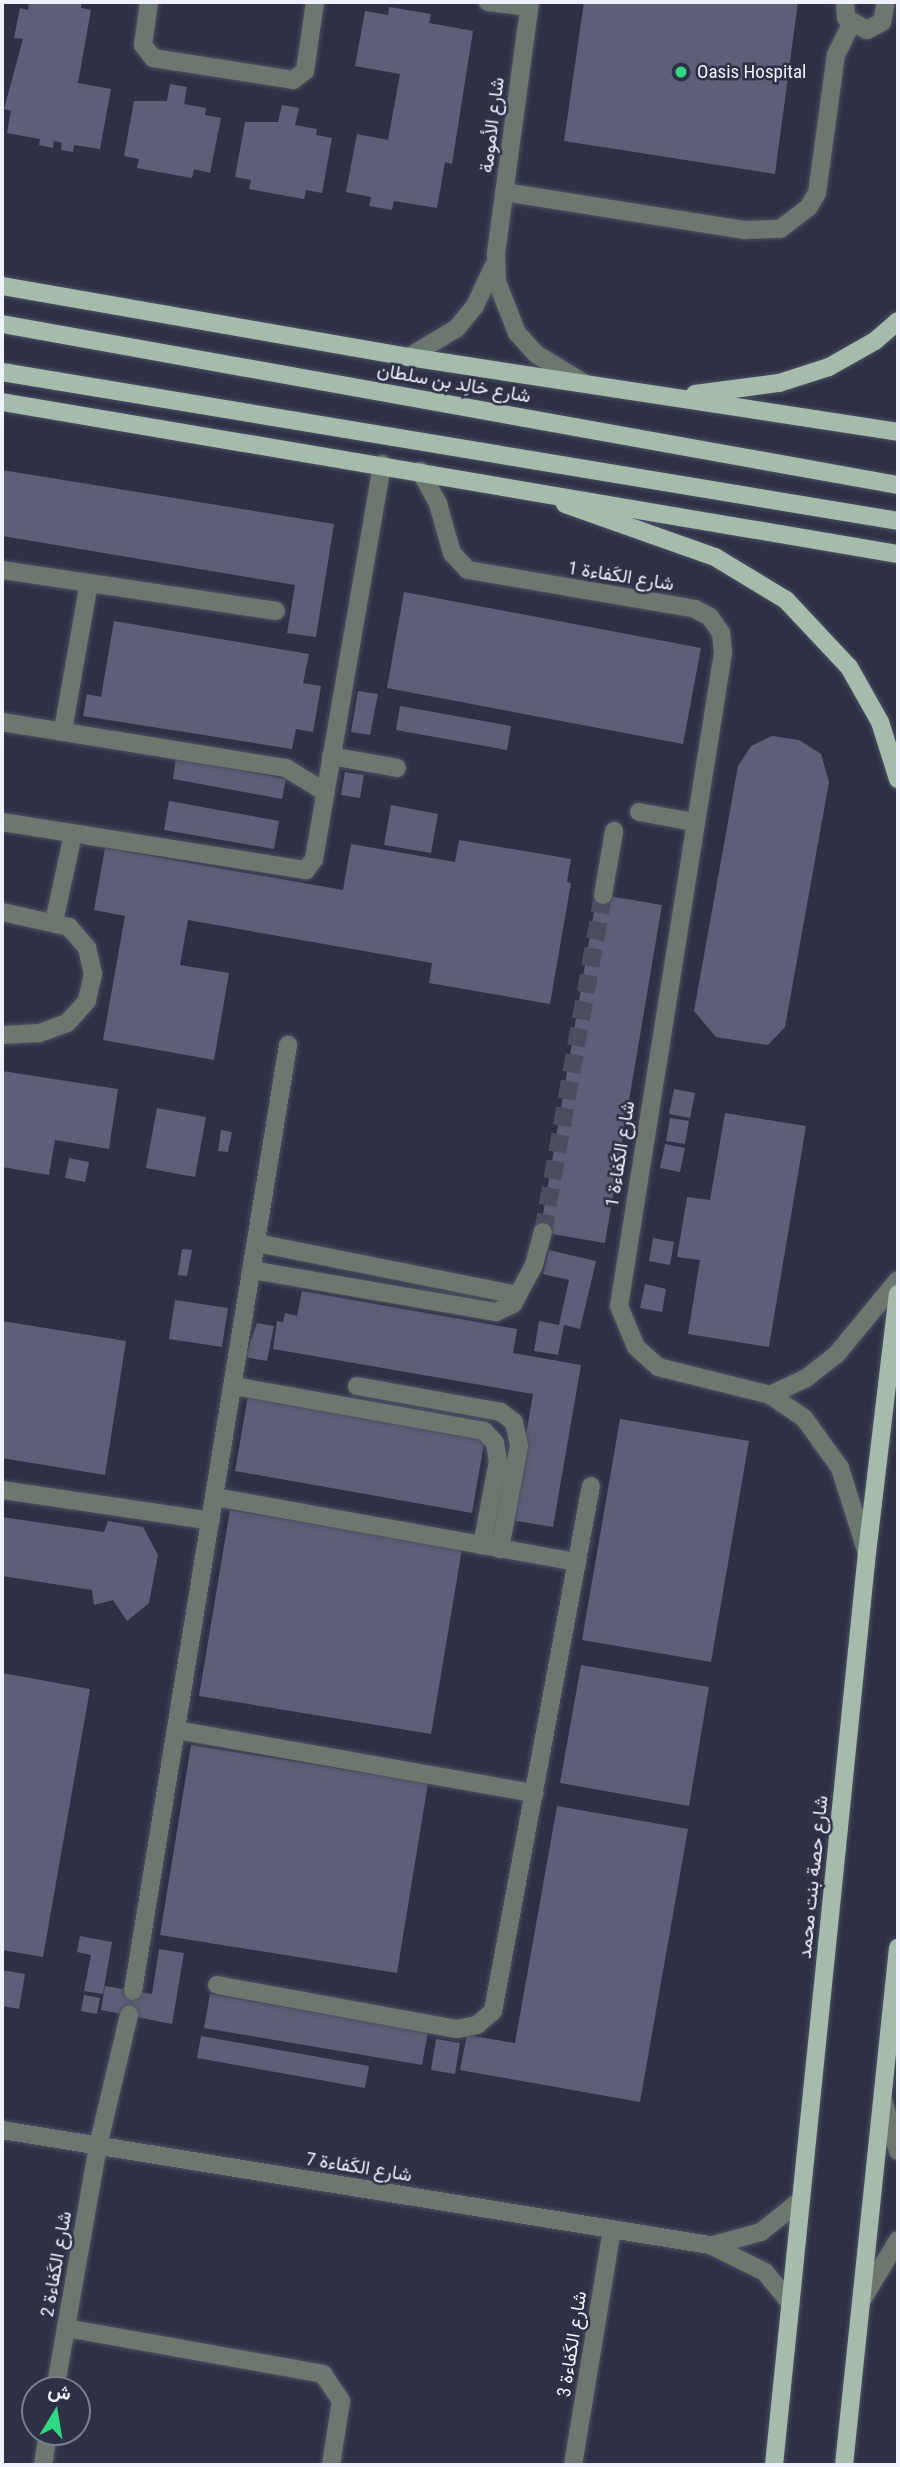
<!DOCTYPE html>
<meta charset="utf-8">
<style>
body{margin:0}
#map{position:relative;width:900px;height:2467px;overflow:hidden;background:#2e3146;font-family:"Roboto Condensed",Vazirmatn,sans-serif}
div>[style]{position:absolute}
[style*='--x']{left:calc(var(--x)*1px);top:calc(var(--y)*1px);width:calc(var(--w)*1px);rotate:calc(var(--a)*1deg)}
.building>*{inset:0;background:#5c5f77}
.minor-tunnel>*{height:18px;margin-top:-9px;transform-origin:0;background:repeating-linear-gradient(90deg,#4b4e61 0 18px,transparent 0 27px)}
.roads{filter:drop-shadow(0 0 2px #4d5063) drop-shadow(0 0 2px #4d5063)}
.minor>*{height:18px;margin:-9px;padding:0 9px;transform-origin:9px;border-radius:9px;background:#6c776f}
.major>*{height:18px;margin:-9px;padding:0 9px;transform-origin:9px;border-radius:9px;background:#a5bbab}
.dots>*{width:19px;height:19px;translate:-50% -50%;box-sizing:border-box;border:4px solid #2e3146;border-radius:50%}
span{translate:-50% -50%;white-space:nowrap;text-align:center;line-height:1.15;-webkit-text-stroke:5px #2e3146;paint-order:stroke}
.poi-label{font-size:19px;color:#eff1fd}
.left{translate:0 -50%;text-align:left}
.street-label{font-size:19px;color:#eff1fd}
.frame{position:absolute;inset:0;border:4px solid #eff1fd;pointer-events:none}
.north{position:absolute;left:21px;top:2376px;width:70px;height:70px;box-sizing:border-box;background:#2e3146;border:2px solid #7b7e8f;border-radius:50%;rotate:11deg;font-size:19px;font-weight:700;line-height:28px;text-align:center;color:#eff1fd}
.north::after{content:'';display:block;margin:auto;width:24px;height:32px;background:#30d883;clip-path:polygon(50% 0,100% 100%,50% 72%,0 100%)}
</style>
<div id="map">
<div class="building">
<div style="clip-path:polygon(29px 2px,82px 2px,81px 8px,91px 10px,78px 83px,111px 89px,100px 149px,74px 145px,73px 152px,61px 150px,62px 143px,54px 141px,53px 148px,39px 145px,40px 139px,7px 133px,11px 111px,4px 109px,23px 39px,14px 38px,20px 8px,28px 10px)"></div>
<div style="clip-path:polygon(584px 2px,798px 2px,775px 174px,564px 141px)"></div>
<div style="clip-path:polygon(389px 7px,431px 14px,429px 23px,473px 31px,452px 164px,445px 162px,437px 208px,394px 201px,392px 210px,369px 206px,371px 197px,346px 192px,357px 134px,388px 140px,400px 74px,355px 66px,365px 11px,388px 15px)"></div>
<div style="clip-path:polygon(170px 84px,187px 87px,184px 104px,206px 108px,205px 115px,221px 118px,210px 173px,194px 169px,192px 178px,137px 168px,139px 159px,124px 156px,134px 101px,167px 101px)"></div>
<div style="clip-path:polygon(282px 105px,299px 108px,295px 125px,317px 129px,316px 135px,332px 138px,322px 193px,306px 190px,304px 199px,249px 189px,251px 180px,235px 177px,245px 122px,278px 122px)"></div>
<div style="clip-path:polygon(2px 470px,334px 524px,316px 637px,287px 633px,295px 585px,2px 536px)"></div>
<div style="clip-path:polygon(404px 592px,701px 648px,683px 744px,387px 688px)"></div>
<div style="clip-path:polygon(114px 621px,309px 654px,303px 683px,321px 686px,313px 732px,296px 729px,292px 749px,83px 716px,87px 694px,101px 697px)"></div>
<div style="clip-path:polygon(358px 691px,378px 694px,370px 735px,351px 732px)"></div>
<div style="clip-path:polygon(400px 706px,511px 726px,507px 750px,396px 730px)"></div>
<div style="clip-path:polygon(772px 736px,799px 740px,821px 754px,829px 782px,785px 1027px,768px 1045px,716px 1037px,694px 1011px,738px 766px,751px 746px)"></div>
<div style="clip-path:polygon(176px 758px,286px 779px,282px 799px,173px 779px)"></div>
<div style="clip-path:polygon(345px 772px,364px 775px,360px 798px,341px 795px)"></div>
<div style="clip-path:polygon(169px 801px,279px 821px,274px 849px,164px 830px)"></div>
<div style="clip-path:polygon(391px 805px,438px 814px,431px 853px,384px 845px)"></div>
<div style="clip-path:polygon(459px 840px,571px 859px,567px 882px,571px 883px,550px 1004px,429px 983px,432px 963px,188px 920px,180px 965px,229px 973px,214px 1060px,103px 1040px,125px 916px,94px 910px,105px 848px,343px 890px,351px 844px,455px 862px)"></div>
<div style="clip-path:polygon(597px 894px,662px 905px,605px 1243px,540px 1232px)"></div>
<div style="clip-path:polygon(2px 1071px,118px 1089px,109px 1149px,55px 1140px,49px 1175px,2px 1167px)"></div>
<div style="clip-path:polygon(674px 1089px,695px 1093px,690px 1118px,669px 1114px)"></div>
<div style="clip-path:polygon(157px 1108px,206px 1117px,195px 1177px,146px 1168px)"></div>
<div style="clip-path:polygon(725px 1113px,806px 1126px,769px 1347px,688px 1334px,700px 1260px,677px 1257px,687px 1197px,710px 1200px)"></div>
<div style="clip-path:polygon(670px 1118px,689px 1121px,685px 1144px,666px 1141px)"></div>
<div style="clip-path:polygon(221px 1130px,232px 1132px,228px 1152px,218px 1151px)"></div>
<div style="clip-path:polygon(665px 1144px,685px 1148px,680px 1172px,660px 1168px)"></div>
<div style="clip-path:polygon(69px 1158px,89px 1162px,85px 1182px,65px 1178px)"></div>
<div style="clip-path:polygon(653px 1238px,674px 1242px,670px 1265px,649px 1261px)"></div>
<div style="clip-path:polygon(182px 1249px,192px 1250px,187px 1276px,178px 1275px)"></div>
<div style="clip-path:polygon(549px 1250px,596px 1261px,580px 1329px,564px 1325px,558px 1355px,534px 1351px,539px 1321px,559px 1325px,569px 1280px,543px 1274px)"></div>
<div style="clip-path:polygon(645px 1284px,666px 1289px,662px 1312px,640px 1308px)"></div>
<div style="clip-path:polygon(302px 1291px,517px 1329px,513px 1353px,581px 1365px,553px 1527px,511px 1520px,533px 1394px,273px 1349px,277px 1321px,283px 1322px,285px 1313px,297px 1316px)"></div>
<div style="clip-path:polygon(175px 1300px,228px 1308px,222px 1347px,169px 1339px)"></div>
<div style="clip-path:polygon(2px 1321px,126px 1341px,105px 1475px,2px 1458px)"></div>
<div style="clip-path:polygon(257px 1323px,274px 1326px,267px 1361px,245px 1357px)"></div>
<div style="clip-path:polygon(248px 1396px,485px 1438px,472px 1513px,235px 1471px)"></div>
<div style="clip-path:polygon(620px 1419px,749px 1441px,711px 1662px,582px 1640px)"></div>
<div style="clip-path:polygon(230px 1510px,462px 1549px,431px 1734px,199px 1696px)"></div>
<div style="clip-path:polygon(2px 1517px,104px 1532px,108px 1521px,143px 1527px,158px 1555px,149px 1603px,127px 1621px,113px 1600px,94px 1605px,92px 1590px,2px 1576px)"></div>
<div style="clip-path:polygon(581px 1665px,709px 1687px,689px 1806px,560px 1783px)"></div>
<div style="clip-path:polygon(2px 1673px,90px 1689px,43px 1957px,2px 1950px)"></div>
<div style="clip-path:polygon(191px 1745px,428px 1783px,397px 1973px,160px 1935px)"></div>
<div style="clip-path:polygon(557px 1806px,688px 1829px,640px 2102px,460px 2070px,467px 2035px,515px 2043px)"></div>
<div style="clip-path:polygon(80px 1936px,112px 1942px,103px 1994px,84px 1991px,91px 1955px,77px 1952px)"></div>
<div style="clip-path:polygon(159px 1949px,184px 1953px,172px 2024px,101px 2010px,105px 1986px,152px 1994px)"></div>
<div style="clip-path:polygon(2px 1970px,25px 1974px,19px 2009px,2px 2006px)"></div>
<div style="clip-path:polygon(210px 1994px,428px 2032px,422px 2065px,204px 2028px)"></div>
<div style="clip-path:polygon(84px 1995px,100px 1998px,97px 2014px,81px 2011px)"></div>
<div style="clip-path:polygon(201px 2036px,369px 2066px,365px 2088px,197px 2058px)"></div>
<div style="clip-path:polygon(436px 2039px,460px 2043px,455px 2074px,431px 2070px)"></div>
</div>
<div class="minor-tunnel">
<div style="--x:543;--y:1232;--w:342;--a:-79.9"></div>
</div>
<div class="roads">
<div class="minor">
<div style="--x:149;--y:2;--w:43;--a:97.9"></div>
<div style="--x:143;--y:45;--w:16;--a:52"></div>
<div style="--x:153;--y:58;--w:142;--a:8.9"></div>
<div style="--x:293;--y:80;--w:15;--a:-37"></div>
<div style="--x:305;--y:71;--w:70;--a:-81.8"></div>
<div style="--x:488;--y:2;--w:41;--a:7"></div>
<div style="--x:530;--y:2;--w:254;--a:97.7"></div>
<div style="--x:496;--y:254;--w:28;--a:88"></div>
<div style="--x:497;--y:282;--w:55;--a:68.6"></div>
<div style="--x:517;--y:333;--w:28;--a:48"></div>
<div style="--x:536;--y:354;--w:54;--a:31.3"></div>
<div style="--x:845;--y:2;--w:16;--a:86"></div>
<div style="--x:846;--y:18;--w:24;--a:30"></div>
<div style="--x:867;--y:30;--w:17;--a:-28"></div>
<div style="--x:882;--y:22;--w:20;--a:-79"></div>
<div style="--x:504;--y:192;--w:244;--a:9"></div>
<div style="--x:745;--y:230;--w:35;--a:-2"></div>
<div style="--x:780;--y:229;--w:35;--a:-37"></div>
<div style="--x:808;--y:208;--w:17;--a:-59"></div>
<div style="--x:817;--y:193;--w:139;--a:-82.2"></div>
<div style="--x:836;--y:55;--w:34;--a:-64"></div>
<div style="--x:409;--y:357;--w:56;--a:-31.1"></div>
<div style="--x:457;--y:328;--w:28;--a:-51"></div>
<div style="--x:475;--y:306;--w:43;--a:-65.2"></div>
<div style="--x:420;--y:471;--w:38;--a:61"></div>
<div style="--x:438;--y:504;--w:51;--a:74.1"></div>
<div style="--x:452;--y:553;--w:23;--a:47"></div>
<div style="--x:468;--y:570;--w:230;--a:9.7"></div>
<div style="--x:695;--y:609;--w:17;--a:28"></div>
<div style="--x:710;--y:617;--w:19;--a:55"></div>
<div style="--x:721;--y:633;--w:20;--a:84"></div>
<div style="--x:723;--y:653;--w:661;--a:99.05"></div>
<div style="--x:619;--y:1306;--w:44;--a:67.5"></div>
<div style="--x:636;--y:1347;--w:30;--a:42"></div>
<div style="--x:658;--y:1367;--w:115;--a:14"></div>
<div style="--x:770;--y:1395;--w:41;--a:34.1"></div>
<div style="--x:804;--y:1418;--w:62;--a:54.2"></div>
<div style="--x:840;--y:1468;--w:89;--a:72.4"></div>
<div style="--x:2;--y:570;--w:277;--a:8.5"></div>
<div style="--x:2;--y:722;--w:288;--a:9.2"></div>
<div style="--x:286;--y:768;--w:46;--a:31.6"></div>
<div style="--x:63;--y:730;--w:149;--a:-80"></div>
<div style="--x:331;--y:756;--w:67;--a:10.3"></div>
<div style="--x:639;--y:812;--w:55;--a:10.5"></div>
<div style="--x:2;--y:822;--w:308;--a:9"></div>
<div style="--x:306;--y:870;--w:14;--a:-54"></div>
<div style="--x:314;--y:859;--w:401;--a:-80.2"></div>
<div style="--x:603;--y:895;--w:65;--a:-80.2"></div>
<div style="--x:2;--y:912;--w:69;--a:12.6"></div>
<div style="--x:69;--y:927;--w:28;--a:49"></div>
<div style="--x:87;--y:948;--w:27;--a:77"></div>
<div style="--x:93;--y:974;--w:28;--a:103"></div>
<div style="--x:87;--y:1001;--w:30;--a:132"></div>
<div style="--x:67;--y:1023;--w:30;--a:160"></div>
<div style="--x:39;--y:1033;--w:37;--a:177"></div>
<div style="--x:54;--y:922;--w:90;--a:-77.8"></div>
<div style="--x:257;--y:1243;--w:266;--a:11.3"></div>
<div style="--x:252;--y:1270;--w:248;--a:9.8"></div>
<div style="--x:496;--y:1312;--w:19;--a:-25"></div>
<div style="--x:513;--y:1304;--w:44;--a:-61.7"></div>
<div style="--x:534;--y:1265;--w:34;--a:-75"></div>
<div style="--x:234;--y:1386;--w:254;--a:10.2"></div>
<div style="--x:484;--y:1431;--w:16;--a:47"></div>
<div style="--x:495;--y:1443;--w:18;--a:81"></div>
<div style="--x:498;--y:1461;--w:86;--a:100.7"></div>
<div style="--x:357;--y:1386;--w:146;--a:10.2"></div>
<div style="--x:501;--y:1412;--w:16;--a:38"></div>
<div style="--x:514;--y:1422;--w:25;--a:78"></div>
<div style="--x:519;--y:1446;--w:105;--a:100.5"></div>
<div style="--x:770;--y:1395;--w:38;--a:-25"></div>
<div style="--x:805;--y:1379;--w:39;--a:-38"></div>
<div style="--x:836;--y:1355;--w:97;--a:-50.4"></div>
<div style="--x:2;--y:1490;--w:211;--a:8.4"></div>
<div style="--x:215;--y:1497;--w:368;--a:10.2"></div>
<div style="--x:176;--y:1730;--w:364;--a:10"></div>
<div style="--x:217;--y:1985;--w:244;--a:10.4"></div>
<div style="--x:457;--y:2029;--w:20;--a:-11"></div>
<div style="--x:477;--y:2025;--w:21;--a:-41"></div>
<div style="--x:493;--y:2011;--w:534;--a:-79.43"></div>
<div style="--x:133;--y:1991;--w:959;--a:-80.69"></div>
<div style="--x:883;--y:2100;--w:53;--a:73.6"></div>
<div style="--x:2;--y:2130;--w:717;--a:9.23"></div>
<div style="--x:710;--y:2245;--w:61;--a:26.1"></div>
<div style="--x:765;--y:2272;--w:41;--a:50.9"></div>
<div style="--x:714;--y:2245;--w:49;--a:-15.5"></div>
<div style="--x:761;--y:2232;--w:51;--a:-38.7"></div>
<div style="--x:862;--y:2300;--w:70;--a:-59"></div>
<div style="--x:66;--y:2328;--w:261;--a:10.1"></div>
<div style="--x:323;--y:2374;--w:32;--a:56"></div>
<div style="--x:341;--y:2401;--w:65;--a:98.9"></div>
<div style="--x:55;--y:2390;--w:248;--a:-80"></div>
<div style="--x:98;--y:2146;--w:135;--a:-76.7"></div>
<div style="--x:43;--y:2465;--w:33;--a:-81"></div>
<div style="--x:573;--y:2465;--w:239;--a:-80.6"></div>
</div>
<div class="major">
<div style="--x:2;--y:286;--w:413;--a:9.9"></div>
<div style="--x:409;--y:357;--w:495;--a:8.7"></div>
<div style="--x:2;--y:324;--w:910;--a:10.19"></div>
<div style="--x:2;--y:372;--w:908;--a:9.44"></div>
<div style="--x:695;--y:394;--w:85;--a:-7.5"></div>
<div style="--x:779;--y:383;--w:52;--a:-17.7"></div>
<div style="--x:829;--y:367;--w:53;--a:-29.5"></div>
<div style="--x:875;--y:341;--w:30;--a:-41"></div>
<div style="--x:2;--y:402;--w:909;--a:9.63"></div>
<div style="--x:565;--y:504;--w:159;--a:19.5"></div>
<div style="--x:715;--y:557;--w:83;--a:31.2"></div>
<div style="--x:786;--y:600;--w:92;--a:46.8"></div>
<div style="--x:849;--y:667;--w:63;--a:60.6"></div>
<div style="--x:880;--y:722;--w:60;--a:72.5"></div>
<div style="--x:774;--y:2465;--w:917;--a:-84.18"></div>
<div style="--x:867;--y:1553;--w:261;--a:-83.2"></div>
<div style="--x:844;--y:2465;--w:520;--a:-84.04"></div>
</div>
</div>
<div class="dots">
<div style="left:681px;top:72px;background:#30d883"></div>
</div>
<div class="poi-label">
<span class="left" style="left:697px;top:72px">Oasis Hospital</span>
</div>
<div class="street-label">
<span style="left:492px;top:125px;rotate:-83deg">شارع الأمومة</span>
<span style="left:454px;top:383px;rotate:10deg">شارع خالِد بن سلطان</span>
<span style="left:621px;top:576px;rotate:9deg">شارع الكَفاءة 1</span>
<span style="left:620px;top:1154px;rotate:-81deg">شارع الكَفاءة 1</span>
<span style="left:813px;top:1877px;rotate:-84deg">شارع حصة بنت محمد</span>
<span style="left:359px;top:2167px;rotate:9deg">شارع الكَفاءة 7</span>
<span style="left:56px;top:2264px;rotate:-80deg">شارع الكَفاءة 2</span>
<span style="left:572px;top:2344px;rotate:-81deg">شارع الكَفاءة 3</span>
</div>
<div class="frame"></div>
<div class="north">ش</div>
</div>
